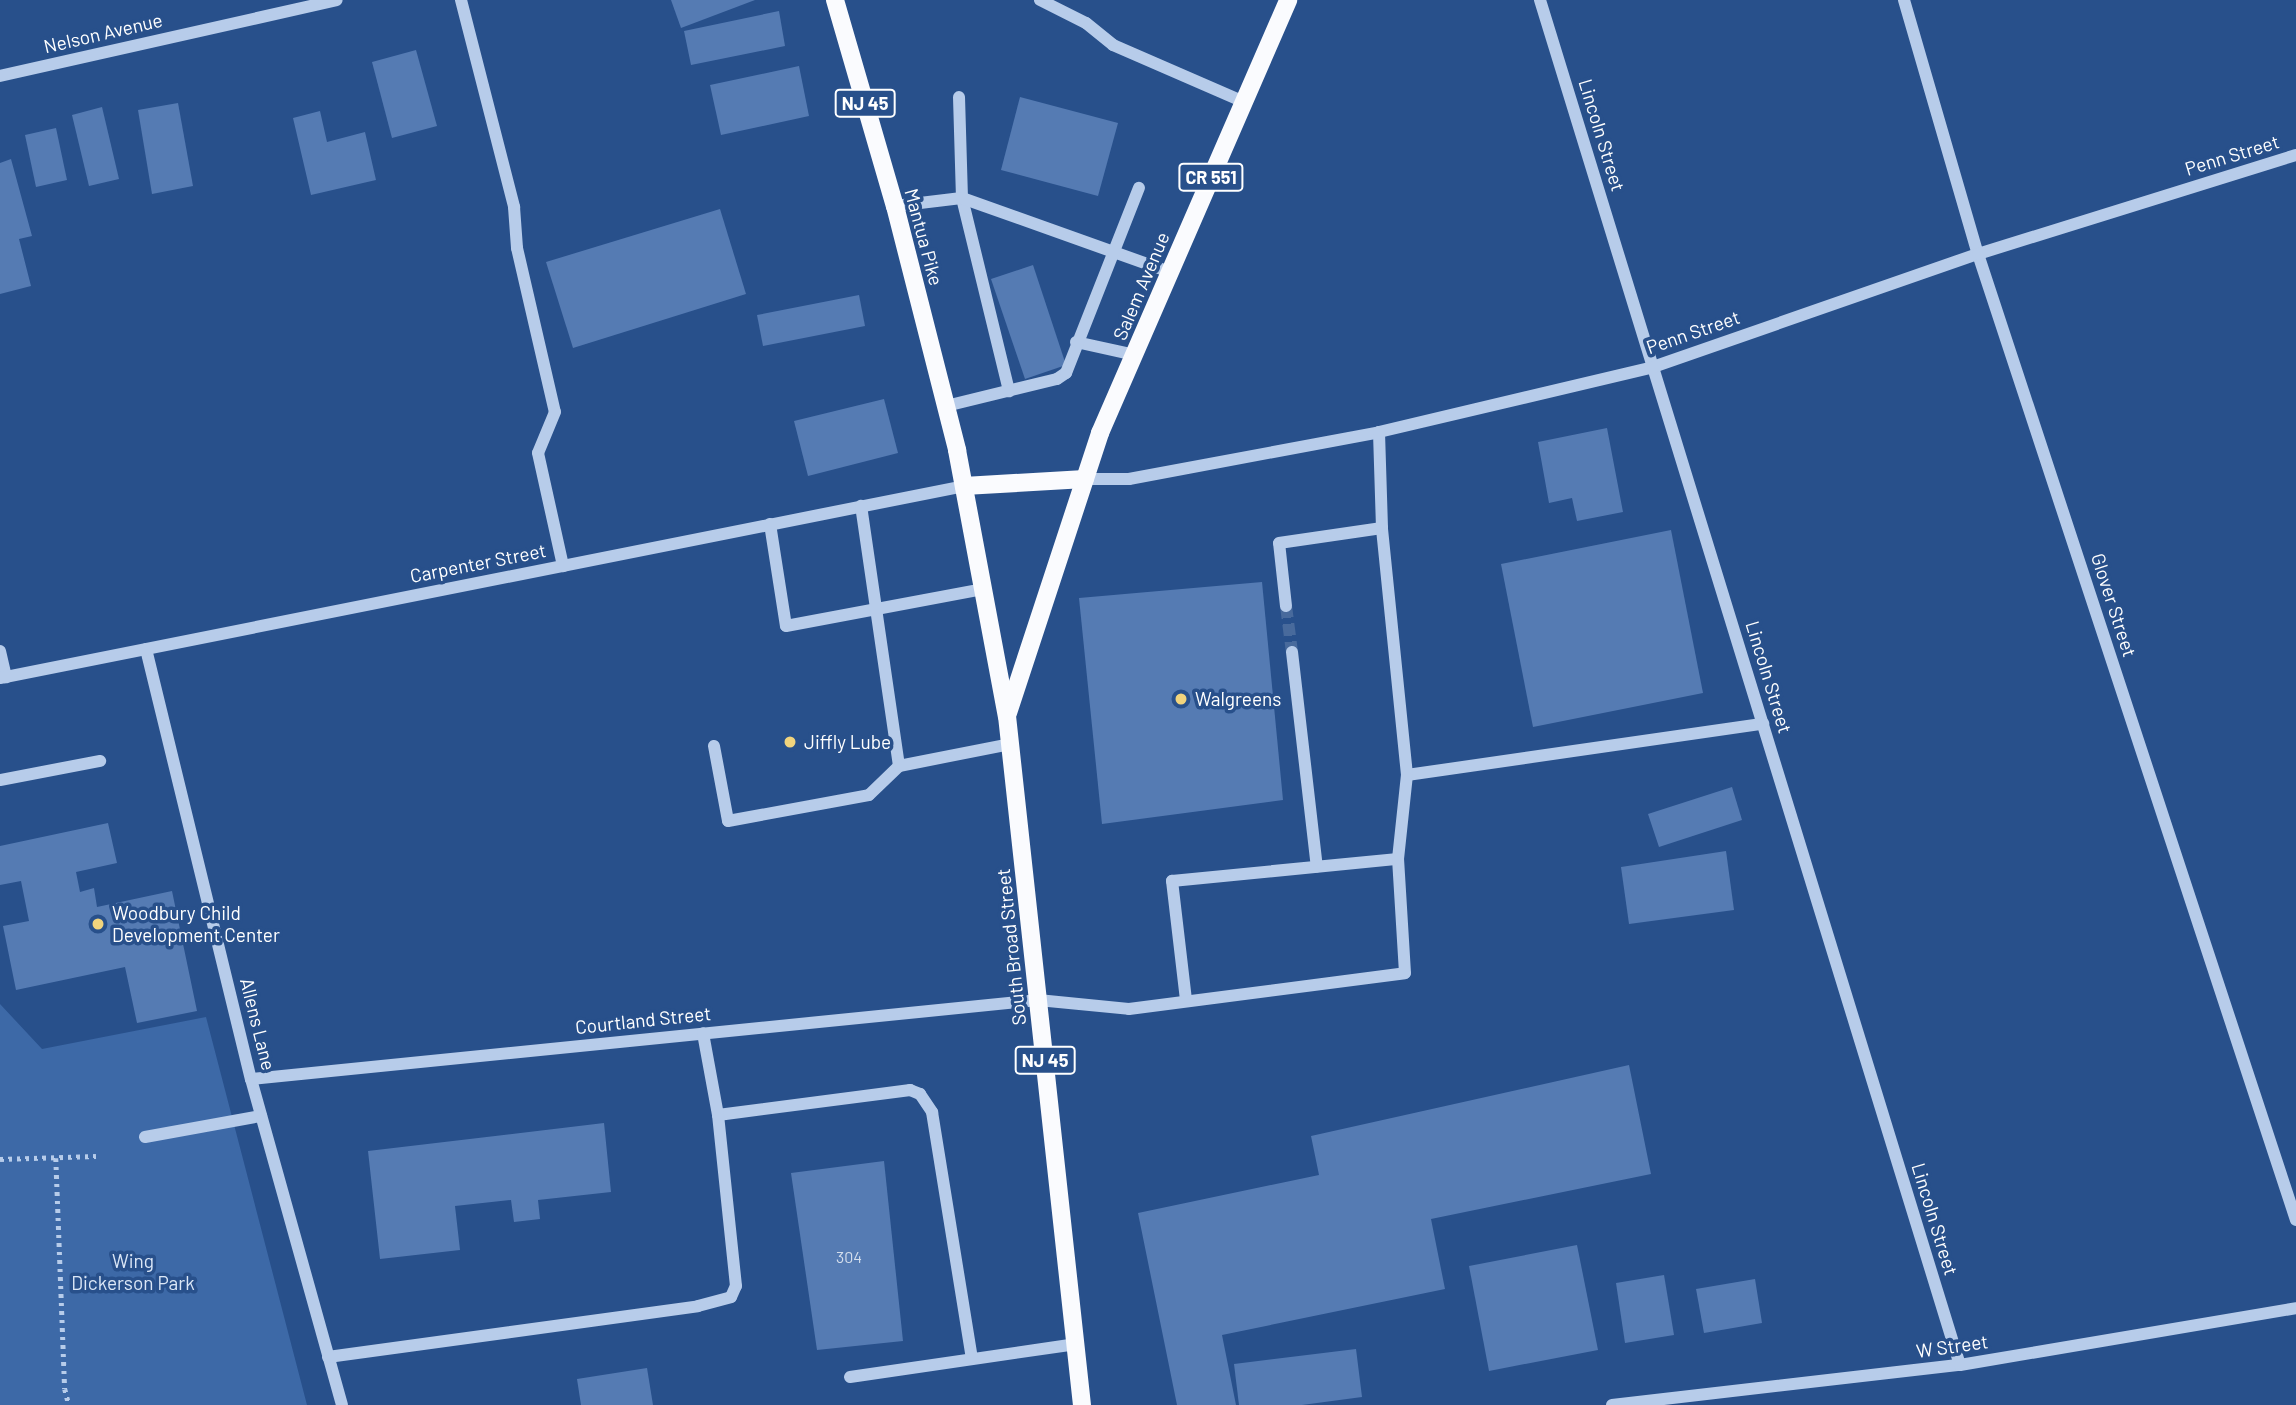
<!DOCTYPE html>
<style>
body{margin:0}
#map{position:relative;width:2296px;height:1405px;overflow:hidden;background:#28508b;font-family:Barlow,sans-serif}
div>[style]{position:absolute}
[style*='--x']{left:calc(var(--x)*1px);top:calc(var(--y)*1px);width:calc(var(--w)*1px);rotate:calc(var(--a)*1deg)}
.green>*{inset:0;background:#3d69a7}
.building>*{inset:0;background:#557bb3}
.minor-tunnel>*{height:12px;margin-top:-6px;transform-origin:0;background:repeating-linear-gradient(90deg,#486a9c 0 12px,transparent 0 18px)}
.path>*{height:4.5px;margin-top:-2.25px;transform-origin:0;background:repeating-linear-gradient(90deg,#b7ccea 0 3.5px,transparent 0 8.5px)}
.minor>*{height:12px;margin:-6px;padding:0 6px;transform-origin:6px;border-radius:6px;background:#b7ccea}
.major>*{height:18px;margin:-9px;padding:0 9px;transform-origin:9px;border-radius:9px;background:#fafbfe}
.dots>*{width:19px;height:19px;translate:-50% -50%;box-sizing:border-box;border:4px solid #28508b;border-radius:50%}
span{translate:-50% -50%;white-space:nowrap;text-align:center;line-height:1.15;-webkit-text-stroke:7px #28508b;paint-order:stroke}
.number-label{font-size:16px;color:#d4deec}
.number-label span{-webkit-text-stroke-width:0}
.shield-label span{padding:2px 5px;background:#28508b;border:2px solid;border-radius:5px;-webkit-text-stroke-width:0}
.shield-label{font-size:18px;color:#fff;font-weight:700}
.street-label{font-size:19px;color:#fff}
.poi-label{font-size:19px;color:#fff}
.left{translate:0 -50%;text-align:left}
.park-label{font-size:19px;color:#dbe7f7}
</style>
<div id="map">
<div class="green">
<div style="clip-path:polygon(0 1004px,42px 1049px,206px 1017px,307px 1405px,0 1405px)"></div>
</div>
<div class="building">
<div style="clip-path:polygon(671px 0,755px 0,681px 28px)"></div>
<div style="clip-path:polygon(779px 11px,785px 46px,691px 65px,684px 31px)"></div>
<div style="clip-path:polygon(416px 50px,437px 126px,392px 138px,372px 62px)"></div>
<div style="clip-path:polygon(799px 66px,809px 116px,721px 135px,710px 85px)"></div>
<div style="clip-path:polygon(1020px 97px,1118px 123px,1098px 196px,1001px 170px)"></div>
<div style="clip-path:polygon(178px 103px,193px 186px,152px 194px,138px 110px)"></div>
<div style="clip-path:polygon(102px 107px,119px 179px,89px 186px,72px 115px)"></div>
<div style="clip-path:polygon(320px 111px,327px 142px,365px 132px,376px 180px,311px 195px,293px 118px)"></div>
<div style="clip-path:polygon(56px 128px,67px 180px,36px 187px,25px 135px)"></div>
<div style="clip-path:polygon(11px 159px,32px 236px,19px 239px,31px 286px,0 294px,0 163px)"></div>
<div style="clip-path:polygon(720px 209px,746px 294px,573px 348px,546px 262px)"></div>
<div style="clip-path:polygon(1033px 265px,1066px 365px,1025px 379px,991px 279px)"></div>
<div style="clip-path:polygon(859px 295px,865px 326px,763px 346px,757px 315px)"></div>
<div style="clip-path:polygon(884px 399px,898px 453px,808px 476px,794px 421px)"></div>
<div style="clip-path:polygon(1607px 428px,1623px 512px,1577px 521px,1572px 498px,1549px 503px,1538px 442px)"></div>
<div style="clip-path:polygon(1671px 530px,1703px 693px,1533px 727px,1501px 564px)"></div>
<div style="clip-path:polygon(1262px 582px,1283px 800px,1102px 824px,1079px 598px)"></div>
<div style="clip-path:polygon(1732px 787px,1742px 820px,1659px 847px,1648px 814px)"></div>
<div style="clip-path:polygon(108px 823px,117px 863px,76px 872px,80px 892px,94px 888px,97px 907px,172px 891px,197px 1011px,137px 1023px,125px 967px,16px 990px,3px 926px,29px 921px,21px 881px,0 885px,0 846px)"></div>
<div style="clip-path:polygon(1726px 851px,1734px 910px,1629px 924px,1621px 867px)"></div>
<div style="clip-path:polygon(1629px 1065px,1651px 1174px,1431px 1219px,1445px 1289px,1222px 1335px,1236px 1405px,1177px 1405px,1138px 1213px,1319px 1175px,1311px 1136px)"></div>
<div style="clip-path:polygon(604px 1123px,611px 1192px,538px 1200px,540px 1219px,514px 1222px,511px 1200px,455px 1206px,460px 1250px,380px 1259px,368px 1151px)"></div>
<div style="clip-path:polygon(884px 1161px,903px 1341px,817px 1350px,791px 1173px)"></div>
<div style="clip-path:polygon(1577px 1245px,1598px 1350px,1489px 1371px,1469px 1266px)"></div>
<div style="clip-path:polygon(1664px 1275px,1674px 1335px,1625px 1343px,1616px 1283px)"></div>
<div style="clip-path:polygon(1755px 1279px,1762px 1323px,1704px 1333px,1696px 1289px)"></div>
<div style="clip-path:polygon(1356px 1349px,1362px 1397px,1302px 1405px,1239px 1405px,1234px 1364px)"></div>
<div style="clip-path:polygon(647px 1368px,653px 1405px,581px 1405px,577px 1379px)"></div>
</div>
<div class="minor-tunnel">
<div style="--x:1286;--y:606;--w:46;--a:82.6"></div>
</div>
<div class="path">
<div style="--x:56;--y:1158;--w:231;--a:87.8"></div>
<div style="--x:65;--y:1389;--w:16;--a:76"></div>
<div style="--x:0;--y:1159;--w:96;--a:-1.8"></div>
</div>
<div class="minor">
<div style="--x:461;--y:0;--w:214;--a:75.6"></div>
<div style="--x:514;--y:207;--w:41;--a:85.8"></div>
<div style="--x:517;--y:248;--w:168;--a:77"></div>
<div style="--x:555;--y:412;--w:44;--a:112.5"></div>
<div style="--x:538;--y:453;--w:116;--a:77.5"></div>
<div style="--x:1040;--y:0;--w:51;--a:26.6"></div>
<div style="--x:1086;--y:23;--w:35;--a:39"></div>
<div style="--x:1113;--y:45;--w:143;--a:23.5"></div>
<div style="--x:1540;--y:0;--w:1428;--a:72.9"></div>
<div style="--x:1904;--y:0;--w:265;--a:73.8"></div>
<div style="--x:1978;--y:254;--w:1017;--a:71.78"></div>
<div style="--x:0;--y:76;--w:345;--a:-12.7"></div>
<div style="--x:959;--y:97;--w:101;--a:88.3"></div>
<div style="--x:962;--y:198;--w:199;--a:76.3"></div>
<div style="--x:895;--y:206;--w:67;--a:-6.8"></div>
<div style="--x:962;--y:198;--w:221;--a:19.6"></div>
<div style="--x:1076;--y:342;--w:60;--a:12.4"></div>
<div style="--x:946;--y:406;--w:114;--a:-13.7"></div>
<div style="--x:1057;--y:379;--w:11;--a:-34"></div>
<div style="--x:1066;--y:373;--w:199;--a:-68.5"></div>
<div style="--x:1085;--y:479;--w:44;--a:0"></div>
<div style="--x:1129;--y:479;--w:254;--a:-10.6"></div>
<div style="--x:1379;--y:432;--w:282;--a:-13.3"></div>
<div style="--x:1653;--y:367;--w:344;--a:-19.2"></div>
<div style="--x:1978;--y:254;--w:333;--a:-17.3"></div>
<div style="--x:770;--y:524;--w:103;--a:81.1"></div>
<div style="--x:786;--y:626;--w:200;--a:-10.6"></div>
<div style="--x:1286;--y:606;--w:63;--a:-96.3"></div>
<div style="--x:1279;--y:543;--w:104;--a:-8.3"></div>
<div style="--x:146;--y:649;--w:443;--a:76.3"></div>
<div style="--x:251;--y:1079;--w:338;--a:74.4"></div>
<div style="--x:0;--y:651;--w:27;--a:77"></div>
<div style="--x:1292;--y:652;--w:216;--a:83.4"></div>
<div style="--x:0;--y:678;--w:983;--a:-11.26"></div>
<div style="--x:714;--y:746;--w:76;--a:79.4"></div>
<div style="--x:728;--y:821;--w:143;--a:-10.4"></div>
<div style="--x:869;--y:795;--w:42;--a:-44"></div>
<div style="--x:899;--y:766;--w:263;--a:-98.3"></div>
<div style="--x:899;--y:766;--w:113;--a:-11.2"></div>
<div style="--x:1407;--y:775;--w:360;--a:-8.2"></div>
<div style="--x:0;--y:780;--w:102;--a:-10.8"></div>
<div style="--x:1186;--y:1000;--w:120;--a:-96.7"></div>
<div style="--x:1172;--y:881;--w:227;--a:-5.6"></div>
<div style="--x:251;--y:1079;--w:791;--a:-5.73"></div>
<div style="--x:1038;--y:1000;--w:91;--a:5.6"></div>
<div style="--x:1129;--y:1009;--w:278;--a:-7.4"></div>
<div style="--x:1405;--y:973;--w:114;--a:-93.5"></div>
<div style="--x:1398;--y:859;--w:84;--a:-83.9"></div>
<div style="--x:1407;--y:775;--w:248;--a:-95.8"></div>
<div style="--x:1382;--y:528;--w:96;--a:-91.8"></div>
<div style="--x:718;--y:1115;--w:194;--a:-7.4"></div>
<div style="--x:910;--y:1090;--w:11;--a:22"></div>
<div style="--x:920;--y:1094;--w:22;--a:56"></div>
<div style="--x:932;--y:1112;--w:250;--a:80.8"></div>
<div style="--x:145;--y:1137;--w:118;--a:-10.3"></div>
<div style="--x:328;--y:1357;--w:373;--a:-7.8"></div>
<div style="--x:698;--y:1306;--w:34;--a:-15"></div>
<div style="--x:731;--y:1297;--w:12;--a:-66"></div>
<div style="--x:736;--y:1286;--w:172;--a:-96"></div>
<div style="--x:718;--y:1115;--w:83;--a:-100.4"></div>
<div style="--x:850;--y:1377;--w:227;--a:-8.3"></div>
<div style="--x:1612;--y:1405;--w:350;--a:-6.6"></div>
<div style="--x:1960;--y:1365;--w:341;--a:-9.6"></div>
</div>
<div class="major">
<div style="--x:835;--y:0;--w:215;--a:73.8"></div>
<div style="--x:895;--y:206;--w:252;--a:75.7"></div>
<div style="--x:957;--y:450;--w:271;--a:79.4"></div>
<div style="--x:1007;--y:716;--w:693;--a:83.79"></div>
<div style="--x:964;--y:486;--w:121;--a:-3.3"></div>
<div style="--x:1008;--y:713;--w:295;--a:-71.8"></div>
<div style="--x:1100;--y:433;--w:472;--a:-66.5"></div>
</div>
<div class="dots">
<div style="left:1181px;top:699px;background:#f1d47d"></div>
<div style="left:790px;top:742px;background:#f1d47d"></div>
<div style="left:98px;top:924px;background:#f1d47d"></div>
</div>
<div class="number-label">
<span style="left:849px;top:1257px">304</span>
</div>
<div class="shield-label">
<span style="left:865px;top:103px">NJ 45</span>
<span style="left:1211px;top:177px">CR 551</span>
<span style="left:1045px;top:1060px">NJ 45</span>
</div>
<div class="street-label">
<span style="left:103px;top:33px;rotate:-13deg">Nelson Avenue</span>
<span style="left:1602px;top:135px;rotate:73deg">Lincoln Street</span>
<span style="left:2232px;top:155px;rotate:-17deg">Penn Street</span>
<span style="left:924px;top:237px;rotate:75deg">Mantua Pike</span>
<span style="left:1141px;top:286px;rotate:-67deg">Salem Avenue</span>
<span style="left:1693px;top:332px;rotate:-19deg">Penn Street</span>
<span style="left:478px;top:563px;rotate:-11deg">Carpenter Street</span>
<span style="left:2114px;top:605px;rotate:72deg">Glover Street</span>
<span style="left:1769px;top:677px;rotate:73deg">Lincoln Street</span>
<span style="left:1011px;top:947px;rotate:-96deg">South Broad Street</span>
<span style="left:643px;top:1020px;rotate:-6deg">Courtland Street</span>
<span style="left:258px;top:1024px;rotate:76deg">Allens Lane</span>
<span style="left:1935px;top:1219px;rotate:73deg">Lincoln Street</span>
<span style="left:1952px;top:1346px;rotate:-8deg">W Street</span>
</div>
<div class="poi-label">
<span class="left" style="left:1195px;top:699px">Walgreens</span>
<span class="left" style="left:804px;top:742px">Jiffly Lube</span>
<span class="left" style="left:112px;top:924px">Woodbury Child<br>Development Center</span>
</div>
<div class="park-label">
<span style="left:133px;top:1272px">Wing<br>Dickerson Park</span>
</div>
</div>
